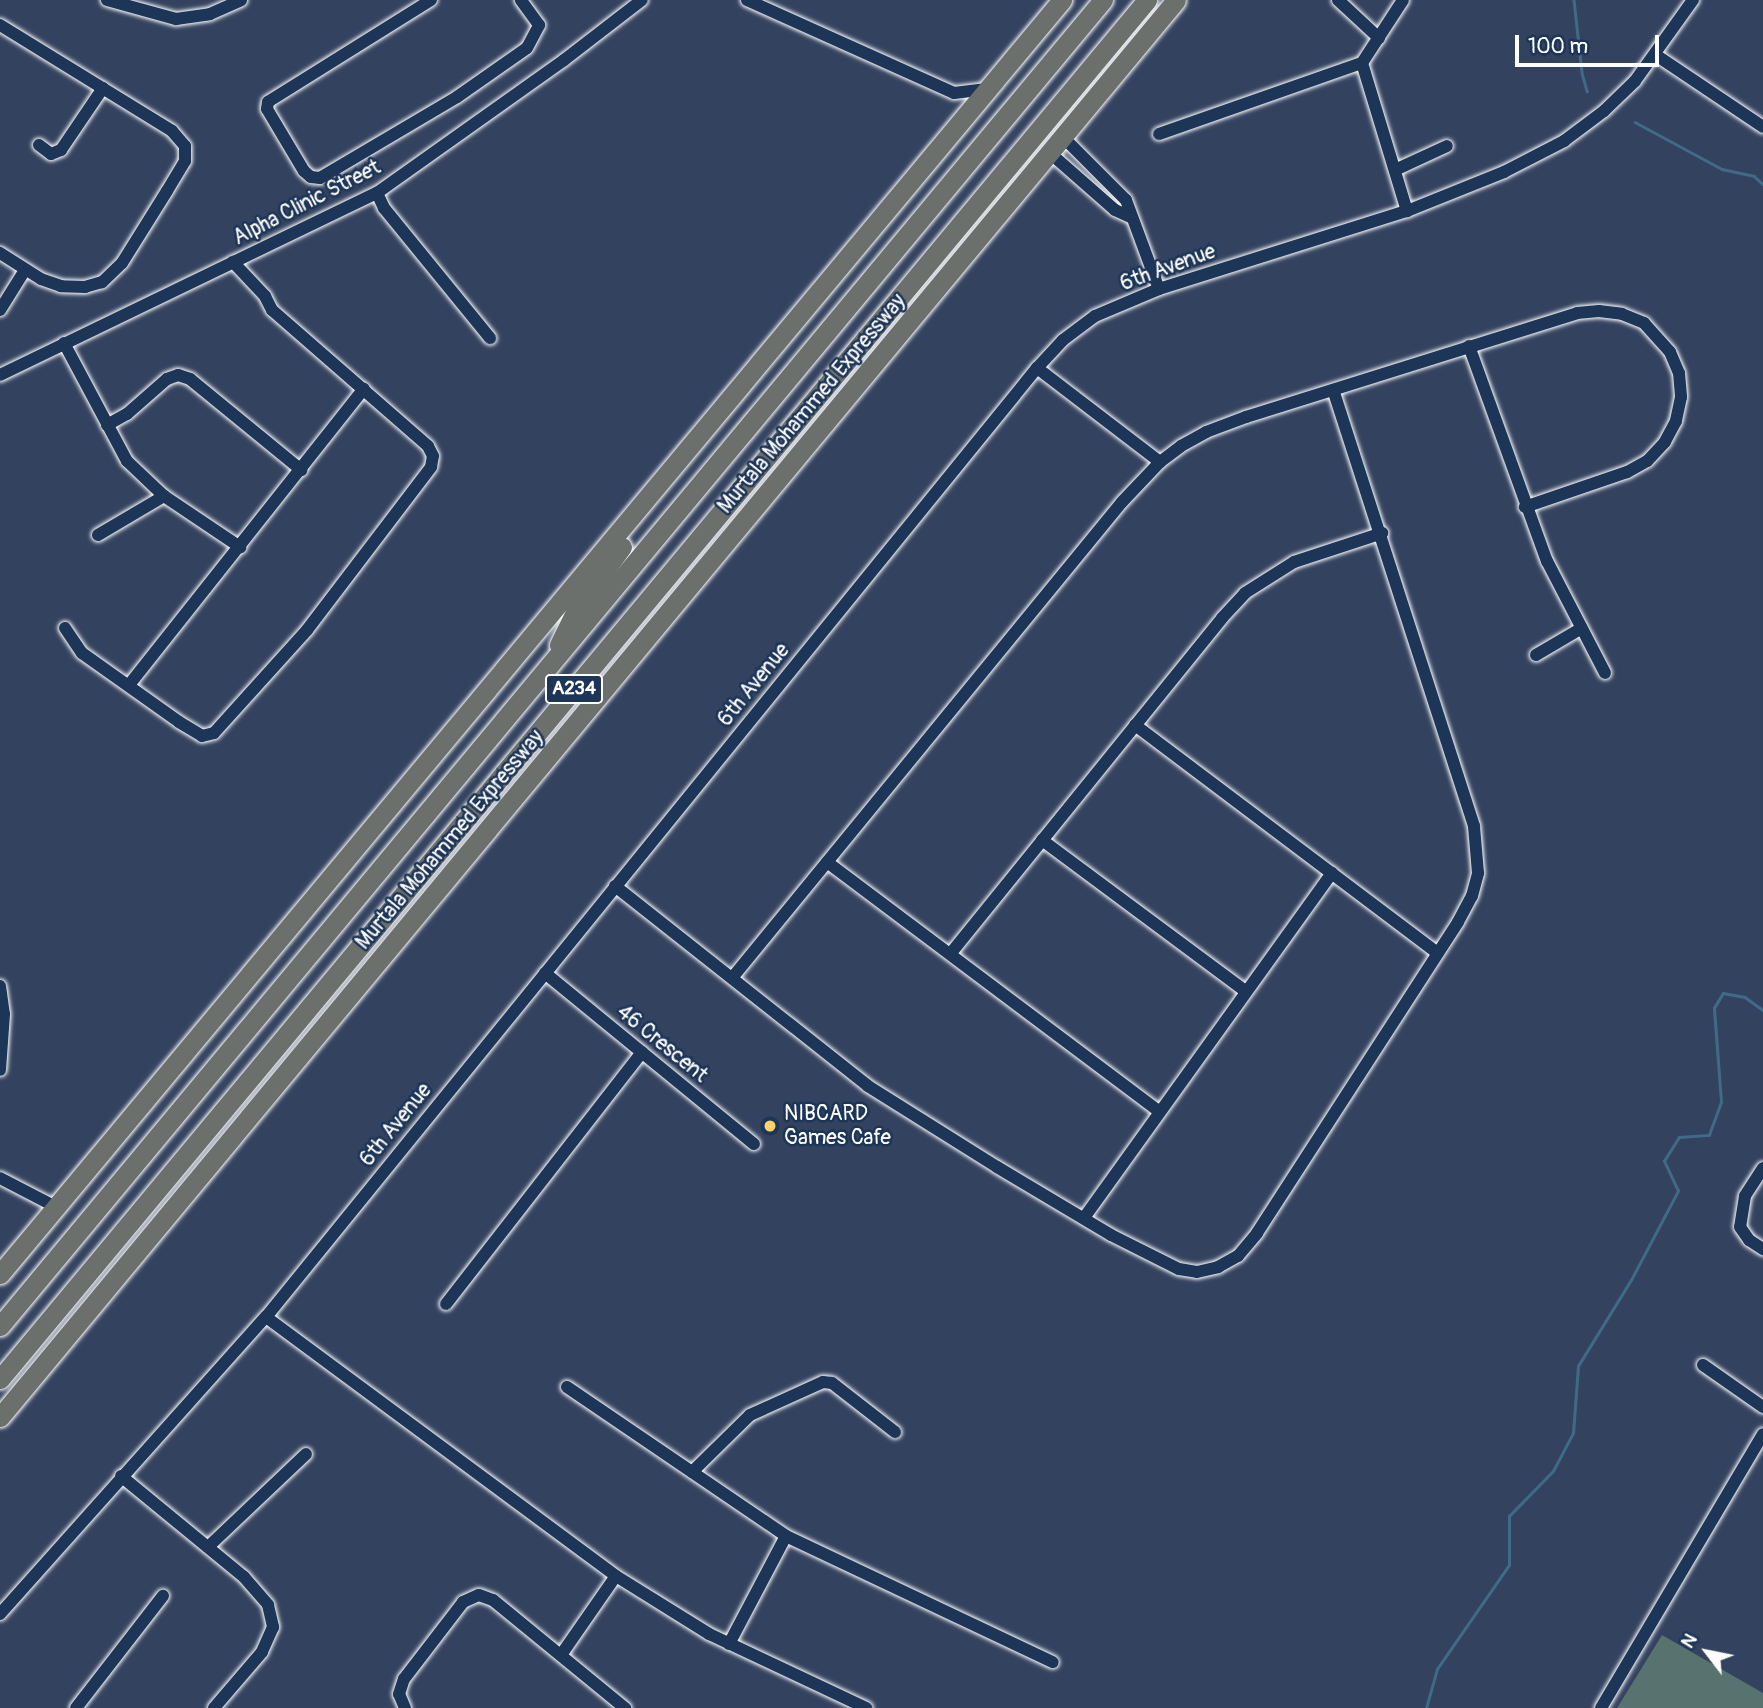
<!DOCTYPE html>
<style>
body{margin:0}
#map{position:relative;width:1763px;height:1708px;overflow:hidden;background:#33425f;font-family:Pangolin,sans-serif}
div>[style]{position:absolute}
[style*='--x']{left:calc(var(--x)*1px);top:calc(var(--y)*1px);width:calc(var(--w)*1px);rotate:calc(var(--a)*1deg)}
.green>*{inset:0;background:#57726f}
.stream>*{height:2.5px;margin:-1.25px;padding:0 1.25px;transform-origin:1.25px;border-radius:1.25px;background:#406b86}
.roads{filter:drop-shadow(0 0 2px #fff) drop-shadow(0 0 2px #fff)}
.minor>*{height:12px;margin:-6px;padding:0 6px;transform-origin:6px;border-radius:6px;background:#1d3557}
.highway>*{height:19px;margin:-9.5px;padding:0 9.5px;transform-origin:9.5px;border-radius:9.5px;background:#6b706d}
.dots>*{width:19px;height:19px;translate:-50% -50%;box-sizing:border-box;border:4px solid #1d3557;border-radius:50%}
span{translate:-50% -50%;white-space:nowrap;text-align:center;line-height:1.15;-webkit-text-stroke:5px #1d3557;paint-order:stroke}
.shield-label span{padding:2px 5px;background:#1d3557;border:2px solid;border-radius:5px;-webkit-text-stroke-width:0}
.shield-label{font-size:19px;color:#fff;font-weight:700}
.street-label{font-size:21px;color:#fff}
.poi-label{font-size:21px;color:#fff}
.left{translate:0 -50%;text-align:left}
.north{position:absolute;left:1672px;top:1617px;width:70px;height:70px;-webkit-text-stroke:5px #1d3557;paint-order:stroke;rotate:302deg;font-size:19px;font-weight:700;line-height:28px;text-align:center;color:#fff}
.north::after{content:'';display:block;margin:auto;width:24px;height:32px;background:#fff;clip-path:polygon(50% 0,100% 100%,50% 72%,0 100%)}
.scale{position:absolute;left:1515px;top:35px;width:144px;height:32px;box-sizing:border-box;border:4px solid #fff;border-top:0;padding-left:9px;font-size:21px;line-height:24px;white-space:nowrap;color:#fff;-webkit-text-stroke:5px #1d3557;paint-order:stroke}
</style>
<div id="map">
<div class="green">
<div style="clip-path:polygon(1662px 1635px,1763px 1693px,1763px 1708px,1617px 1708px)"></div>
</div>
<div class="stream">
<div style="--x:1574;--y:0;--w:73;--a:83.7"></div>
<div style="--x:1582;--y:73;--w:19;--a:74"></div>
<div style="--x:1635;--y:122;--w:99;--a:28.4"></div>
<div style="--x:1722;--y:169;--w:33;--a:12"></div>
<div style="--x:1754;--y:176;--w:12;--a:42"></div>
<div style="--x:1426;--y:1708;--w:41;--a:-74.2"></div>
<div style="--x:1437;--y:1669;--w:126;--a:-55.3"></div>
<div style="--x:1509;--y:1565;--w:49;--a:-90"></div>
<div style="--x:1509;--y:1516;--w:63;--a:-45.6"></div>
<div style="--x:1553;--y:1471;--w:43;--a:-62.2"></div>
<div style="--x:1573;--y:1433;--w:67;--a:-85.7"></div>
<div style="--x:1578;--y:1366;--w:101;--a:-58.4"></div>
<div style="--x:1631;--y:1280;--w:101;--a:-62.2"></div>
<div style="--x:1678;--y:1191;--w:33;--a:-115"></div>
<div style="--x:1664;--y:1161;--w:28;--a:-58"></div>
<div style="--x:1679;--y:1137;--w:30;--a:-4"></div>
<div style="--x:1709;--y:1135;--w:35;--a:-70"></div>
<div style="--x:1721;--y:1102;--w:94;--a:-94.3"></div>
<div style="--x:1714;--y:1008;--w:17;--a:-59"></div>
<div style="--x:1723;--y:993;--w:22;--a:10"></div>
<div style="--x:1745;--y:997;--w:22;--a:36"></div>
</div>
<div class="roads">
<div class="minor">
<div style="--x:107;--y:0;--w:72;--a:15.4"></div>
<div style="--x:176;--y:19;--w:34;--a:-8"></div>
<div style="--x:210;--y:14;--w:34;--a:-24"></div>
<div style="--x:431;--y:0;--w:192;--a:148"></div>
<div style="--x:268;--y:102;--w:7;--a:98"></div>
<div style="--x:267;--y:109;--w:72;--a:59.2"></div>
<div style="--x:304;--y:171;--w:9;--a:41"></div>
<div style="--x:311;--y:177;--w:9;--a:6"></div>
<div style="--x:320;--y:178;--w:159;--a:-30.6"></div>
<div style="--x:457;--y:97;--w:85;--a:-35"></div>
<div style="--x:527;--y:48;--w:26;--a:-62"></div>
<div style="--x:539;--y:25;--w:31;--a:-126"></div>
<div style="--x:747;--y:0;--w:227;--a:24.2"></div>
<div style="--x:954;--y:93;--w:35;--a:-7"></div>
<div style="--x:1338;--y:0;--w:56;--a:42.8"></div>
<div style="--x:0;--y:25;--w:202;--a:31.6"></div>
<div style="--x:172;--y:131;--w:20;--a:49"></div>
<div style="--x:185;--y:146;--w:15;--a:90"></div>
<div style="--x:185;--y:161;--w:35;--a:121"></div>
<div style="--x:167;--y:191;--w:85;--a:122"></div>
<div style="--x:122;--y:263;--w:28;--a:136"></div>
<div style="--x:102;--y:282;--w:18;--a:164"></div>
<div style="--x:85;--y:287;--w:24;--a:-178"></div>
<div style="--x:61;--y:286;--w:21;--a:-161"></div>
<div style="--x:41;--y:279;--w:49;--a:-147.6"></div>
<div style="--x:1656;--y:55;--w:129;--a:33.9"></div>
<div style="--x:1362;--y:63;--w:155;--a:73.1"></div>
<div style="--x:1159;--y:134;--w:215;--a:-19.3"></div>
<div style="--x:1362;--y:63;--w:75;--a:-56.9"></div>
<div style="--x:1063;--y:137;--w:89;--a:45"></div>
<div style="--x:1126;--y:200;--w:95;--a:69.7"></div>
<div style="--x:39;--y:145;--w:15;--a:37"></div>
<div style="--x:51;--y:154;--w:11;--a:-22"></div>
<div style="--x:61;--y:150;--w:75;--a:-55.9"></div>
<div style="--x:1050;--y:153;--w:86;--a:41.2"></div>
<div style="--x:1115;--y:210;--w:17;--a:24"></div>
<div style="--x:1395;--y:170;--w:57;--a:-24.8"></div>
<div style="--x:377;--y:193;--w:17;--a:65"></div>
<div style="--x:384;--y:208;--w:168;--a:50.8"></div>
<div style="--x:0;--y:310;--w:47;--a:-58"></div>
<div style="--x:64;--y:343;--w:134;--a:61.9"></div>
<div style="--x:127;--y:461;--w:51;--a:43.4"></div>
<div style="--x:164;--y:496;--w:92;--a:33.9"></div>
<div style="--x:1469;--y:346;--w:229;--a:70.1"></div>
<div style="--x:1547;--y:561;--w:126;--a:62.6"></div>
<div style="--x:1037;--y:368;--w:155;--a:37.4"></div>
<div style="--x:0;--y:375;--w:419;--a:-25.8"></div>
<div style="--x:377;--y:193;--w:229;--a:-35.4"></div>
<div style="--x:564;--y:60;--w:98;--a:-37.6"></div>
<div style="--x:107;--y:425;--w:23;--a:-29"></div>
<div style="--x:127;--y:414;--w:53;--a:-41.2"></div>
<div style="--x:167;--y:379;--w:12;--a:-20"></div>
<div style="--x:178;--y:375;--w:13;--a:18"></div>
<div style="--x:190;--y:379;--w:144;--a:39.3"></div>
<div style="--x:98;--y:535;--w:77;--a:-30.6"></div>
<div style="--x:65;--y:628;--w:30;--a:56"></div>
<div style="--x:82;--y:653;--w:119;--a:35.4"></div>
<div style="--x:179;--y:722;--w:27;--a:31"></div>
<div style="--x:202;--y:736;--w:12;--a:-14"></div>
<div style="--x:214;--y:733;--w:139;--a:-47.9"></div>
<div style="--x:307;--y:630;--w:205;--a:-52.7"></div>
<div style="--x:431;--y:467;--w:11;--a:-80"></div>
<div style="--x:433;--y:456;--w:11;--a:-117"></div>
<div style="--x:428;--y:446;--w:207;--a:-138.9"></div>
<div style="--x:272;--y:310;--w:16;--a:-117"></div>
<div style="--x:265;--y:296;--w:47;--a:-133.3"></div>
<div style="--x:1536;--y:655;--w:53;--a:-30.4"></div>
<div style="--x:129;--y:685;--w:378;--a:-51.6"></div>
<div style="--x:1135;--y:725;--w:379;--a:37"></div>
<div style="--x:1042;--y:840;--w:253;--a:36.6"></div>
<div style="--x:827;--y:862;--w:415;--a:36.9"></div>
<div style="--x:615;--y:886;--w:323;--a:38.3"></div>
<div style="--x:868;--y:1086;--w:152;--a:32.1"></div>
<div style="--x:997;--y:1167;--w:133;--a:30.8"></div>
<div style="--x:1111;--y:1235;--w:76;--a:26.6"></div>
<div style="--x:1179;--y:1269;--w:18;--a:9"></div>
<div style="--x:1197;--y:1272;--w:22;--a:-13"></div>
<div style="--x:1218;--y:1267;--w:23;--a:-29"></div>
<div style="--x:1238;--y:1256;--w:30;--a:-50"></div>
<div style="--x:1257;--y:1233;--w:370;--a:-57.1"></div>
<div style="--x:1458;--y:922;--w:30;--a:-62"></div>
<div style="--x:1472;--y:896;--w:24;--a:-75"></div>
<div style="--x:1478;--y:873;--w:47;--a:-94.9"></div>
<div style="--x:1474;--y:826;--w:458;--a:-107.9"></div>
<div style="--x:951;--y:953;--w:431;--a:-51"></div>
<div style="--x:1222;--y:618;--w:34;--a:-47"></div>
<div style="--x:1245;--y:593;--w:58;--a:-32.3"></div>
<div style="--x:1294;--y:562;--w:93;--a:-18.2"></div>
<div style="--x:545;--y:973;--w:270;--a:39.3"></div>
<div style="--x:732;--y:978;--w:615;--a:-50.67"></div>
<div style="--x:1122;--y:502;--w:55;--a:-46.5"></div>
<div style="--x:1160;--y:462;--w:26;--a:-37"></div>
<div style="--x:1181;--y:446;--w:29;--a:-29"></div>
<div style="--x:1206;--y:432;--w:43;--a:-20.6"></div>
<div style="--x:1246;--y:417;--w:347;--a:-17.4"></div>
<div style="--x:1577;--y:313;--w:22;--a:-5"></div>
<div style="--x:1599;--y:311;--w:23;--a:7"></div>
<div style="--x:1622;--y:314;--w:24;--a:22"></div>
<div style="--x:1644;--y:323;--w:39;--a:48"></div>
<div style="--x:1670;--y:352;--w:23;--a:67"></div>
<div style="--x:1679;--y:373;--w:24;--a:85"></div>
<div style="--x:1681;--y:397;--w:25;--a:102"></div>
<div style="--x:1676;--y:421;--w:24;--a:118"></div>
<div style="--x:1665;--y:442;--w:26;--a:133"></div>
<div style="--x:1647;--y:461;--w:23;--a:151"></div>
<div style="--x:1627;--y:472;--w:108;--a:161.1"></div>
<div style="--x:0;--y:986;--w:28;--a:82"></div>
<div style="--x:4;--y:1014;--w:56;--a:94.1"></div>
<div style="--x:1763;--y:1168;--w:33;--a:123"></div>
<div style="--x:1745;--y:1196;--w:31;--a:99"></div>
<div style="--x:1740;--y:1227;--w:16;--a:55"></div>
<div style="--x:1749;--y:1240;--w:17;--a:33"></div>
<div style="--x:0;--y:1178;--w:63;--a:27.4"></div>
<div style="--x:1084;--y:1218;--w:425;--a:-54.3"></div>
<div style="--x:446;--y:1304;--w:319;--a:-52.1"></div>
<div style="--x:266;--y:1317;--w:435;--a:36.5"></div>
<div style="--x:616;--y:1576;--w:110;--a:31.9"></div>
<div style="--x:709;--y:1634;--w:174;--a:25.2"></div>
<div style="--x:1703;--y:1365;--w:73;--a:35"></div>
<div style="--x:567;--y:1387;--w:265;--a:34.2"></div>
<div style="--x:786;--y:1536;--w:295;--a:25.3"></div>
<div style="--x:692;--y:1472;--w:81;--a:-44.5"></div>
<div style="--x:750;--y:1415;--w:80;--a:-24.3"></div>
<div style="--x:823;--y:1382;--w:9;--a:6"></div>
<div style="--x:832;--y:1383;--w:80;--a:37.9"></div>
<div style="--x:121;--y:1476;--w:159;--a:39.4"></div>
<div style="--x:244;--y:1577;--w:37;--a:49"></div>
<div style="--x:268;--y:1605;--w:23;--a:77"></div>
<div style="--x:273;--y:1627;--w:27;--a:114"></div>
<div style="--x:262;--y:1652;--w:74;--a:130.6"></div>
<div style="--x:208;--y:1547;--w:135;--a:-43.5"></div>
<div style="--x:0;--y:1614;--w:399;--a:-48.2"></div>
<div style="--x:266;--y:1317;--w:1223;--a:-50.91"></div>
<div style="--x:1037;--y:368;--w:38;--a:-47"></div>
<div style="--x:1063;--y:340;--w:40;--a:-37"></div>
<div style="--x:1095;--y:316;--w:69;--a:-22.9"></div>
<div style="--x:1159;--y:289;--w:260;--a:-17.5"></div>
<div style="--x:1407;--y:211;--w:105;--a:-21.9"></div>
<div style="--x:1504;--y:172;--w:68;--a:-27.3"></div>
<div style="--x:1564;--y:141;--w:50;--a:-36.9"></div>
<div style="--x:1604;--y:111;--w:43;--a:-44.1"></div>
<div style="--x:1635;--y:81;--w:100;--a:-54.4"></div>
<div style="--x:729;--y:1644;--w:122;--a:-62.2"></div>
<div style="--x:561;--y:1655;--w:96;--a:-55.2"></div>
<div style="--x:76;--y:1708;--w:142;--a:-52.2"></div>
<div style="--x:405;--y:1708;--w:15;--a:-113"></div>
<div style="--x:399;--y:1694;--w:16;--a:-72"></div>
<div style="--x:404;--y:1679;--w:97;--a:-52.5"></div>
<div style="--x:463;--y:1602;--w:17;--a:-24"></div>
<div style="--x:479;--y:1595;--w:15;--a:20"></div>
<div style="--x:493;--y:1600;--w:171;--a:39.3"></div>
<div style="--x:1601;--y:1708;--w:318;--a:-59.4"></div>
</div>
<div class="highway">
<div style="--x:559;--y:645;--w:39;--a:-64"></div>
<div style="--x:576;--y:610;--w:78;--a:-53.9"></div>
<div style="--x:0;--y:1274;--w:1659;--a:-50.19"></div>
<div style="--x:0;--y:1326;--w:1725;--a:-50.25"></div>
<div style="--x:0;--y:1379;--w:1794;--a:-50.25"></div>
<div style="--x:0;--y:1417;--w:1841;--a:-50.31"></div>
</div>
</div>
<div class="dots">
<div style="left:770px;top:1126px;background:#ffd166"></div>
</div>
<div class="shield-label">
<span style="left:574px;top:689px">A234</span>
</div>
<div class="street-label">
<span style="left:307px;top:203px;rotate:-27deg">Alpha Clinic Street</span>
<span style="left:1168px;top:268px;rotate:-20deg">6th Avenue</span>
<span style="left:812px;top:404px;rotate:-50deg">Murtala Mohammed Expressway</span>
<span style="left:754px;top:685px;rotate:-51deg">6th Avenue</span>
<span style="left:450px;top:840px;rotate:-50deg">Murtala Mohammed Expressway</span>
<span style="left:662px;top:1044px;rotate:39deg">46 Crescent</span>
<span style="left:396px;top:1125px;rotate:-51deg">6th Avenue</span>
</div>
<div class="poi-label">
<span class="left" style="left:784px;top:1126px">NIBCARD<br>Games Cafe</span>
</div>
<div class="north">N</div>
<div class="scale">100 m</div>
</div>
